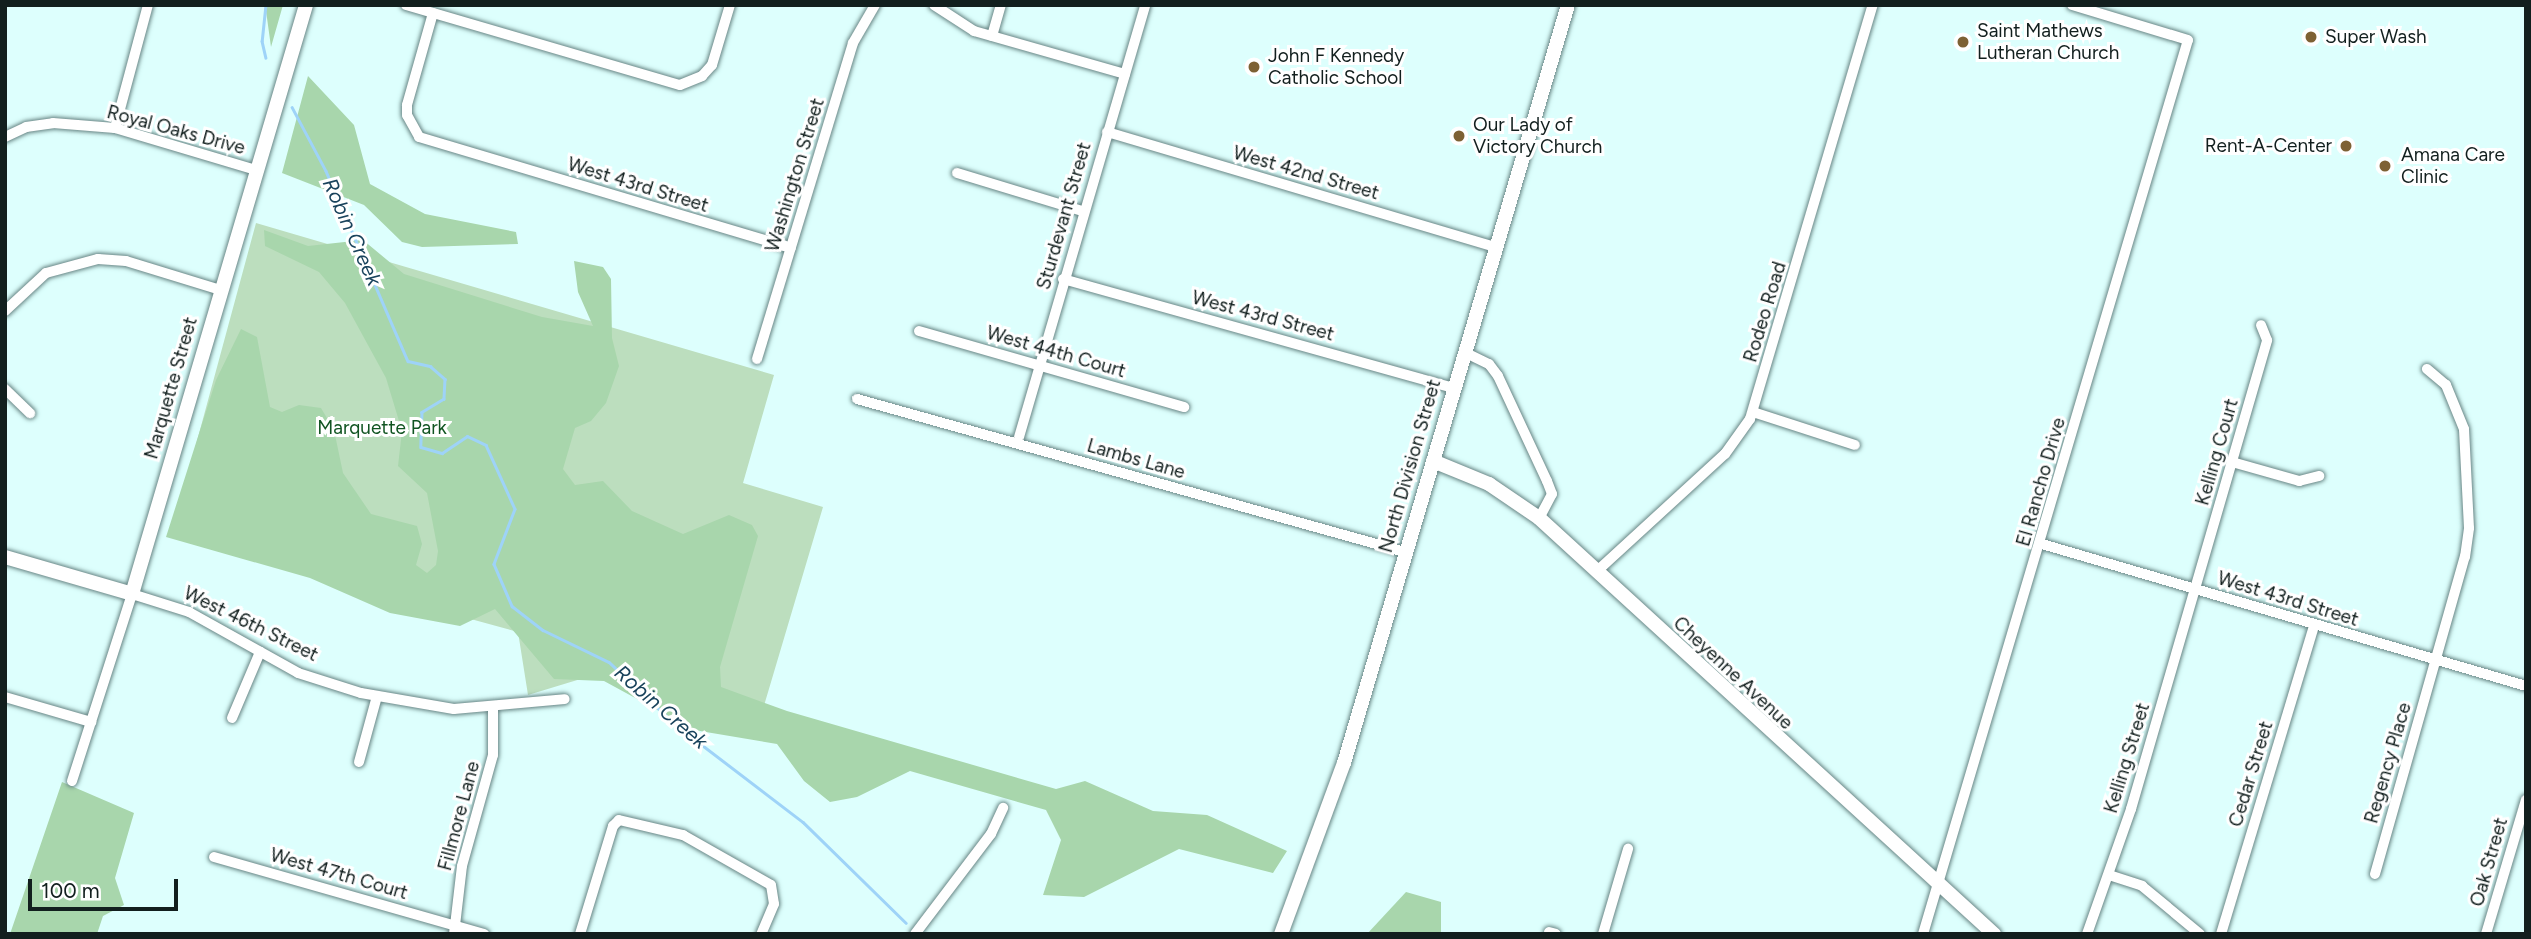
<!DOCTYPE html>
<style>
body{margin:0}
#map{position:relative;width:2531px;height:939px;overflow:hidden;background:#ddfffd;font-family:Figtree,sans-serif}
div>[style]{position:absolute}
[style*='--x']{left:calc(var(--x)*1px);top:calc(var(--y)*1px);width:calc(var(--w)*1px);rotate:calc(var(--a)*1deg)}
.green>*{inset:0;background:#bcdebe}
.forest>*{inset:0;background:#a8d6ac}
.stream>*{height:2.5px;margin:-1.25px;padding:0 1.25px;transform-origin:1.25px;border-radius:1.25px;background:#9ed3f8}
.roads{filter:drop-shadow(0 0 2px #688685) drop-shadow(0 0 2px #688685)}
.street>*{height:10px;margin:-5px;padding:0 5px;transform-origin:5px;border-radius:5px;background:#fff}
.secondary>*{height:14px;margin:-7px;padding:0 7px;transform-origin:7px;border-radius:7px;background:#fff}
.dots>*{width:19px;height:19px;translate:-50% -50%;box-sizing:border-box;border:4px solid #fff;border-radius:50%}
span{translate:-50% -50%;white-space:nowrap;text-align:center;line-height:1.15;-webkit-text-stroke:6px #fff;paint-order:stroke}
.poi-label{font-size:19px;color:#121f1e}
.left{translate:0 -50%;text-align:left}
.right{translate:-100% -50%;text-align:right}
.street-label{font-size:19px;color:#121f1e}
.park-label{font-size:19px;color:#105421}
.water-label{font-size:21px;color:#19435c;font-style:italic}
.frame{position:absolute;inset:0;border:7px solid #121f1e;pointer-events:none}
.scale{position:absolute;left:28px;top:879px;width:150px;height:32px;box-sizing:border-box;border:4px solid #121f1e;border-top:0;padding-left:9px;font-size:21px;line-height:24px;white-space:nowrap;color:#121f1e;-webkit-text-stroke:5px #fff;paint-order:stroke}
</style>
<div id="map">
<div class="green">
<div style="clip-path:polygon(256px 223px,774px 375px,743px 483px,823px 507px,763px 709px,620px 667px,528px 695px,518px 632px,171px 537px)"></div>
</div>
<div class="forest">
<div style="clip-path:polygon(265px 5px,283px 5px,271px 47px,267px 18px)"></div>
<div style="clip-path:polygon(308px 76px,354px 125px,370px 184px,425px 214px,516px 232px,518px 244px,422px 247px,402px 242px,364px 205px,282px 173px)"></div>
<div style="clip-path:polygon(264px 230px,308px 246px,363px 240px,404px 274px,542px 317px,593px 326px,578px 292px,574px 261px,603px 267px,611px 279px,612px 338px,619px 366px,606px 403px,591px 421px,575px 428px,563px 469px,575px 485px,603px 481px,632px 511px,683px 534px,729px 515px,752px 525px,758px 536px,720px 667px,721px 687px,787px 711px,1056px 789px,1085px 781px,1153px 811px,1207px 815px,1287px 851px,1273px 873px,1179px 849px,1084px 897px,1043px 895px,1061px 840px,1046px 810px,910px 771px,857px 797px,830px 802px,804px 781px,777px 744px,694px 730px,604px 681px,554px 679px,495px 609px,460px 626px,390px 613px,310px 578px,166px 537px,216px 380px,241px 329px,257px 337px,270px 407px,282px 412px,299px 405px,321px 408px,334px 430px,343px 473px,371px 514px,417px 526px,422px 544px,416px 565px,427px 573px,436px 565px,438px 551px,427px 493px,398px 466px,402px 431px,386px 378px,345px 303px,319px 272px,265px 246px)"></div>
<div style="clip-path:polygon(62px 782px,134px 813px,115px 878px,124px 905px,103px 916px,97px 934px,10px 934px)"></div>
<div style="clip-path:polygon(1406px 892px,1441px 902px,1441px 934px,1367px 934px)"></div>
</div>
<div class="stream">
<div style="--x:266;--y:5;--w:36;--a:96"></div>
<div style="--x:262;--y:41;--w:17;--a:77"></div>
<div style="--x:292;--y:107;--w:72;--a:62"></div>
<div style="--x:326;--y:171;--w:207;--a:66.7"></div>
<div style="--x:408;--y:361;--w:23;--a:13"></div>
<div style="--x:430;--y:366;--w:20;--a:41"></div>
<div style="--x:445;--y:379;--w:20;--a:93"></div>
<div style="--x:444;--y:399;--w:26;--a:149"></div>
<div style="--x:422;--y:412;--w:35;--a:92"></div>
<div style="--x:421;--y:447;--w:22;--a:16"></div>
<div style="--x:442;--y:453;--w:30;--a:-34"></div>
<div style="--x:467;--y:436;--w:21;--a:25"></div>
<div style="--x:486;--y:445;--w:70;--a:65.6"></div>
<div style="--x:515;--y:509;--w:59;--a:110.9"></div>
<div style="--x:494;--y:564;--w:46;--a:66.8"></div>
<div style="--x:512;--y:606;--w:39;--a:38"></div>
<div style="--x:543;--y:630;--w:73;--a:25.9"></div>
<div style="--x:609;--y:662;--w:92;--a:43.2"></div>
<div style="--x:676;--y:725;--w:160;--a:37.4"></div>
<div style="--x:803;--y:822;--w:144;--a:44.4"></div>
</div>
<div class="roads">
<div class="street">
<div style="--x:406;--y:5;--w:285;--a:16.3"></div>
<div style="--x:680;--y:85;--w:24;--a:-22"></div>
<div style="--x:702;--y:76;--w:15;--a:-48"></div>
<div style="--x:712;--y:65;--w:63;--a:-73.3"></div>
<div style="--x:934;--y:5;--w:48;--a:33"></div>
<div style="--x:974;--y:31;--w:157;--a:15.9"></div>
<div style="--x:433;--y:13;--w:96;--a:105.8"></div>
<div style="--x:407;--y:105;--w:10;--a:90"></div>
<div style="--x:407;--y:115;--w:25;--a:61"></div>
<div style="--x:419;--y:137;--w:388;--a:16.6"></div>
<div style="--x:992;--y:36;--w:32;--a:-74"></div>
<div style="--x:115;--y:128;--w:127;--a:-75"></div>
<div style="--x:1107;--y:132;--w:405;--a:16.5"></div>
<div style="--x:5;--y:137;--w:23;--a:-25"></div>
<div style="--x:26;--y:127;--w:27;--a:-8"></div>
<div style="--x:53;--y:123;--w:62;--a:4.6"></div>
<div style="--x:115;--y:128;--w:147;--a:16.6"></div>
<div style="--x:957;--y:173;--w:131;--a:16.9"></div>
<div style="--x:1063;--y:279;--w:405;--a:15.6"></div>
<div style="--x:5;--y:311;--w:56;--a:-42.8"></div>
<div style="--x:46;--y:273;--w:54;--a:-15.1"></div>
<div style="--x:98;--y:259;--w:28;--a:4"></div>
<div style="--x:126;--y:261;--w:98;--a:17.1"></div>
<div style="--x:919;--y:331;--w:276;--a:16"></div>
<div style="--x:1464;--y:352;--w:28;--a:26"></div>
<div style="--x:1489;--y:364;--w:15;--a:53"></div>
<div style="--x:1498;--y:376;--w:116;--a:65"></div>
<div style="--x:1547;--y:481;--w:14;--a:69"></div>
<div style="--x:1552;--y:494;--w:27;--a:118"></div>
<div style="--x:757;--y:359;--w:330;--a:-73.1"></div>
<div style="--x:853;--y:43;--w:44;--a:-59.9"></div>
<div style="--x:5;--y:389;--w:35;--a:44"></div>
<div style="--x:857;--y:399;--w:569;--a:15.6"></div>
<div style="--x:1753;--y:412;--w:107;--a:17.9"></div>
<div style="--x:1019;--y:437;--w:450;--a:-73.7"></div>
<div style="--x:2232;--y:462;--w:70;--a:15.8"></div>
<div style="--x:2299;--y:481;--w:21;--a:-14"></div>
<div style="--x:2042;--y:544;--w:504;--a:16.35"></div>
<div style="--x:1596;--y:572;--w:175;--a:-42.5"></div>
<div style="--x:1725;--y:454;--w:43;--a:-54.5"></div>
<div style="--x:1750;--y:419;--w:432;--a:-73.5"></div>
<div style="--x:5;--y:697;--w:90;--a:16.2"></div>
<div style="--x:232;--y:718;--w:72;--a:-67"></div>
<div style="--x:359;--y:762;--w:68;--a:-74.7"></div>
<div style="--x:72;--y:781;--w:196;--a:-72.2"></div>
<div style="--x:132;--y:594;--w:60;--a:17.5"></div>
<div style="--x:189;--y:612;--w:125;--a:29.2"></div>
<div style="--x:298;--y:673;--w:66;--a:17.6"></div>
<div style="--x:361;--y:693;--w:94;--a:9.8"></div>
<div style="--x:454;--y:709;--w:111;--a:-5.1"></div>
<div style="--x:214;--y:857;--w:281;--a:15.9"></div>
<div style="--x:2375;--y:874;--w:330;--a:-74.2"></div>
<div style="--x:2465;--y:557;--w:29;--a:-82"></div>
<div style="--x:2469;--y:528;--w:99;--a:-92.9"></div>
<div style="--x:2464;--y:429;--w:48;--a:-112.2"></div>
<div style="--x:2446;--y:385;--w:25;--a:-140"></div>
<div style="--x:2109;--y:875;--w:35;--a:18"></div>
<div style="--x:2142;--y:886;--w:75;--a:39.6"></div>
<div style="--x:1549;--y:932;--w:7;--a:16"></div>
<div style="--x:454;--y:934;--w:68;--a:-83.3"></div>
<div style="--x:462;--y:866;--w:115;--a:-74.4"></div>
<div style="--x:493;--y:755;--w:48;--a:-90"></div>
<div style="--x:580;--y:934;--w:113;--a:-73"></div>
<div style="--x:613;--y:826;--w:8;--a:-45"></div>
<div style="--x:619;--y:820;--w:66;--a:13.2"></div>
<div style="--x:683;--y:835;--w:101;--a:29.6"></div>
<div style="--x:771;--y:885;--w:19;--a:81"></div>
<div style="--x:774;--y:904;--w:33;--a:113"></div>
<div style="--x:915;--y:934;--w:126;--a:-52.8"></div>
<div style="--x:991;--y:834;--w:29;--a:-65"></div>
<div style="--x:1603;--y:934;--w:89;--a:-73.6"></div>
<div style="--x:1923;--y:934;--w:932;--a:-73.49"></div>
<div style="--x:2188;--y:40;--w:121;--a:-163.2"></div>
<div style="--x:2087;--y:934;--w:133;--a:-70.6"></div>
<div style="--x:2131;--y:809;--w:488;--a:-73.8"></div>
<div style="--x:2267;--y:340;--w:16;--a:-112"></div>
<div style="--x:2221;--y:934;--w:323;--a:-73.2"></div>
<div style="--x:2486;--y:934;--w:140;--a:-73.4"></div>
</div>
<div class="secondary">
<div style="--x:1433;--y:461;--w:61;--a:22.3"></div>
<div style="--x:1489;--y:484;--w:60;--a:34.2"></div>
<div style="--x:1539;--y:518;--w:617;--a:42.44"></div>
<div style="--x:5;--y:557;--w:132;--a:16.2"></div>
<div style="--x:132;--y:594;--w:614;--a:-73.54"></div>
<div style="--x:1281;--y:934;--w:182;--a:-69.8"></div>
<div style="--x:1344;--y:763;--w:790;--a:-73.54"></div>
</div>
</div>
<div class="dots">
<div style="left:2311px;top:37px;background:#7d6134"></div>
<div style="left:1963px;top:42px;background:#7d6134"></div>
<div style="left:1254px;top:67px;background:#7d6134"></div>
<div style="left:1459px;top:136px;background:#7d6134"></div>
<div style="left:2346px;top:146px;background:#7d6134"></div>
<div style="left:2385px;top:166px;background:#7d6134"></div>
</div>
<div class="poi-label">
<span class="left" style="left:1977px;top:42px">Saint Mathews<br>Lutheran Church</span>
<span class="left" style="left:2325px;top:37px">Super Wash</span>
<span class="left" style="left:1268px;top:67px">John F Kennedy<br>Catholic School</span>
<span class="left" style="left:1473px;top:136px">Our Lady of<br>Victory Church</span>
<span class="right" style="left:2332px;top:146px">Rent-A-Center</span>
<span class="left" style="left:2401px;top:166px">Amana Care<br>Clinic</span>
</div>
<div class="street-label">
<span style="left:176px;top:130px;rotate:15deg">Royal Oaks Drive</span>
<span style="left:1306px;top:173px;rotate:16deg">West 42nd Street</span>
<span style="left:795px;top:175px;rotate:-73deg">Washington Street</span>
<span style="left:638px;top:185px;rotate:17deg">West 43rd Street</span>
<span style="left:1064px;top:216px;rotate:-74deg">Sturdevant Street</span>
<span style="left:1765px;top:312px;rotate:-73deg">Rodeo Road</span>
<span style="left:1263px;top:316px;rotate:15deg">West 43rd Street</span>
<span style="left:1056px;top:352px;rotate:16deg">West 44th Court</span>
<span style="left:171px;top:388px;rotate:-74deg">Marquette Street</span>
<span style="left:2217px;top:452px;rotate:-74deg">Kelling Court</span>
<span style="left:1136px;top:459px;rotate:16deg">Lambs Lane</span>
<span style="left:1410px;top:466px;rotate:-74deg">North Division Street</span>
<span style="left:2041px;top:482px;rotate:-74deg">El Rancho Drive</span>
<span style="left:2288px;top:599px;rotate:17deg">West 43rd Street</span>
<span style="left:251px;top:624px;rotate:26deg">West 46th Street</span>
<span style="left:1733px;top:673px;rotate:43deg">Cheyenne Avenue</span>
<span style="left:2127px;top:758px;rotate:-73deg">Kelling Street</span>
<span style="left:2388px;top:763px;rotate:-74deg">Regency Place</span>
<span style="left:2251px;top:774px;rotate:-73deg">Cedar Street</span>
<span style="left:459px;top:816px;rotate:-75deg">Fillmore Lane</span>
<span style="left:2489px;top:862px;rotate:-74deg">Oak Street</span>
<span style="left:339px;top:874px;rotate:16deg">West 47th Court</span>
</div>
<div class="park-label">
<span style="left:382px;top:428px">Marquette Park</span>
</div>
<div class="water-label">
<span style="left:352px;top:232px;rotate:66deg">Robin Creek</span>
<span style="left:661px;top:707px;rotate:41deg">Robin Creek</span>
</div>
<div class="frame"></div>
<div class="scale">100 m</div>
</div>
